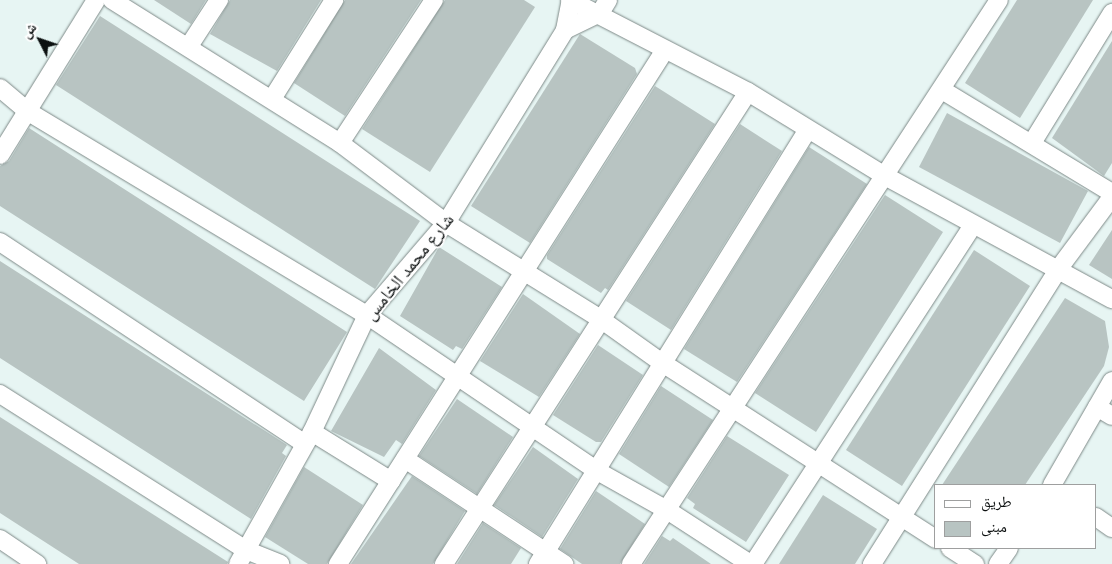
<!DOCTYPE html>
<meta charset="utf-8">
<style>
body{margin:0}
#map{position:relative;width:1112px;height:564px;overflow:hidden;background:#e7f5f3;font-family:"Space Grotesk","Noto Naskh Arabic",sans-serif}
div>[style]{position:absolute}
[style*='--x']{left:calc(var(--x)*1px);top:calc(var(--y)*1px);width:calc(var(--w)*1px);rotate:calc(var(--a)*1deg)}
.building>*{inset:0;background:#b8c4c2}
.roads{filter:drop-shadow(0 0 1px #7d8987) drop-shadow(0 0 1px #7d8987)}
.street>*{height:18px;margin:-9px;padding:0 9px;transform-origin:9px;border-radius:9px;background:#fff}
span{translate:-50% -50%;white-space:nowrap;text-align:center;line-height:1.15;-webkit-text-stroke:4px #fff;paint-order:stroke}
.street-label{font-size:18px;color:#0c1010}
.legend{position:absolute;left:934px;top:484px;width:162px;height:65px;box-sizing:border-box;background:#fff;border:1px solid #9e9f9f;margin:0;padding:6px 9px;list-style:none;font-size:15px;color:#0c1010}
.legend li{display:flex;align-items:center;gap:10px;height:25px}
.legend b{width:25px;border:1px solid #9e9f9f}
.north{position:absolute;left:15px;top:15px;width:50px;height:50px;-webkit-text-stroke:4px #fff;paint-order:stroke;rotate:311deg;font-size:14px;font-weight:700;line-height:20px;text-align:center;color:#0c1010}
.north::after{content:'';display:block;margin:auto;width:18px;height:22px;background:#0c1010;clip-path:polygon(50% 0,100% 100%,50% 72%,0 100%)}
</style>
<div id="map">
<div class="building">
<div style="clip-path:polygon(154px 0,206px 0,191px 24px)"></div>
<div style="clip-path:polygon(230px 0,321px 0,277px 71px,210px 34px)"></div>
<div style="clip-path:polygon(345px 0,421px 0,345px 116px,294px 83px)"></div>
<div style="clip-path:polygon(445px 0,524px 0,535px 7px,430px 172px,362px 129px)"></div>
<div style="clip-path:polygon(1017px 0,1093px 0,1020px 118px,965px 83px)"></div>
<div style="clip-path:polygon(100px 16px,420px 221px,375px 289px,56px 85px)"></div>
<div style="clip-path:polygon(580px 34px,635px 68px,637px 74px,530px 243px,471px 206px)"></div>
<div style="clip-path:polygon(1112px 41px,1112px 163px,1104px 176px,1052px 138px)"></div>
<div style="clip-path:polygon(655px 86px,715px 124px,608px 290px,605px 288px,601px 293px,547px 259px,547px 255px)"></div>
<div style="clip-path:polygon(947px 113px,1088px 191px,1060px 243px,919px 167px)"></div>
<div style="clip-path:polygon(740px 124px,782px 151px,671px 330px,626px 301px)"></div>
<div style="clip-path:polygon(29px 128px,347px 332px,304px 401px,0 206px,0 166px,9px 161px)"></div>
<div style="clip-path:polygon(809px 147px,867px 184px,737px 382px,684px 349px)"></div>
<div style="clip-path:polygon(885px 195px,943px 232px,816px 432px,755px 393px)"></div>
<div style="clip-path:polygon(1112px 230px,1112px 279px,1089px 265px)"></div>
<div style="clip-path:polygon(439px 247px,502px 287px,462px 349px,456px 346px,453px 350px,400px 316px)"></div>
<div style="clip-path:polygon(974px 250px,1030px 286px,902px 486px,846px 450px)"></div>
<div style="clip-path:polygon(0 261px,287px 445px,282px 453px,286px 456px,251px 519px,0 358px)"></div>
<div style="clip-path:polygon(523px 294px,580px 334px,539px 397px,480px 361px)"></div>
<div style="clip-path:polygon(1065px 298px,1105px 321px,1109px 347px,1104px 366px,1025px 485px,942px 485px)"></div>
<div style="clip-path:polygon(598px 345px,643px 375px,601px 442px,596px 442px,553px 415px)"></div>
<div style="clip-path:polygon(379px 348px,436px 390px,402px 444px,396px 440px,384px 457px,331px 431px)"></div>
<div style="clip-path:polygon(661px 386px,713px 420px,669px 487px,619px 454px)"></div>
<div style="clip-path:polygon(457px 399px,513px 437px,477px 494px,419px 456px)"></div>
<div style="clip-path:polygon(0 417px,228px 562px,227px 564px,79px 564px,0 513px)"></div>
<div style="clip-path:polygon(727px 436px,789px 475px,746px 542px,693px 508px,695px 504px,687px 498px)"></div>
<div style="clip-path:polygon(533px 447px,578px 479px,542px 537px,494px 505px)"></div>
<div style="clip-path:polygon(304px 467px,363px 505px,327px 564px,308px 564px,265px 537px)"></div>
<div style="clip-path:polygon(412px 476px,465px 511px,433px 564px,351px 564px)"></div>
<div style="clip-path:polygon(596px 491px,645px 524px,620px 564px,582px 564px,560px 549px)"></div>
<div style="clip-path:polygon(823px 495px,877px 529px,855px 564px,779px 564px)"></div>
<div style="clip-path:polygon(483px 523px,521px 548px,511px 564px,457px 564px)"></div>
<div style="clip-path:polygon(662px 536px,670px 541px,673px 538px,711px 564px,644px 564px)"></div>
</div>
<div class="roads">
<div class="street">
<div style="--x:112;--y:0;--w:269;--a:32.1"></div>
<div style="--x:340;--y:143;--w:133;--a:37"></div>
<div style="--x:446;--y:223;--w:180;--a:31.8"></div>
<div style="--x:599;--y:318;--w:76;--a:35.4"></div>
<div style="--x:661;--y:362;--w:327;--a:32.8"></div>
<div style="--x:570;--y:0;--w:200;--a:27.3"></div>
<div style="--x:748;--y:92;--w:161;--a:31.5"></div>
<div style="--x:885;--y:176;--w:258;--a:28.5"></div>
<div style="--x:565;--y:30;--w:39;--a:-26"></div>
<div style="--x:600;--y:13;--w:15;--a:-58"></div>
<div style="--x:189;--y:46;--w:55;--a:-56.9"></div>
<div style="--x:0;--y:88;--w:35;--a:40"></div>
<div style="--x:27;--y:111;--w:397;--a:31"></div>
<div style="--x:367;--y:315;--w:280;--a:34.1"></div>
<div style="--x:599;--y:472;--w:78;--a:29.2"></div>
<div style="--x:667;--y:510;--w:99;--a:33"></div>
<div style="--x:942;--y:90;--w:199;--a:31.2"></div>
<div style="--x:272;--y:99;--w:117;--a:-57.9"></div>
<div style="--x:340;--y:143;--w:171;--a:-56.7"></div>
<div style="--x:1032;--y:143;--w:153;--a:-58.4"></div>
<div style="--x:0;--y:155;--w:182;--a:-58.2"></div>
<div style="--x:0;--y:242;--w:364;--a:33.5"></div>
<div style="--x:0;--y:394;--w:291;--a:32.4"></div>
<div style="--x:246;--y:550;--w:37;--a:22"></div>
<div style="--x:1097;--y:407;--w:17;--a:31"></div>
<div style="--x:312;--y:432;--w:93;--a:31.8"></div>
<div style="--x:405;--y:459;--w:191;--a:33.4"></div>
<div style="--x:1052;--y:485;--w:120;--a:-60"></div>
<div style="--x:1096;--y:517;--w:19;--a:35"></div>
<div style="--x:0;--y:539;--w:45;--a:34"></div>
<div style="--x:950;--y:548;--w:30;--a:33"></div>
<div style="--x:238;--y:564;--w:151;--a:-60.7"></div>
<div style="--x:312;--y:432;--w:129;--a:-64.8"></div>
<div style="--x:367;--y:315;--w:121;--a:-49.3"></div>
<div style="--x:446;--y:223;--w:227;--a:-58.3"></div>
<div style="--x:565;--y:30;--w:31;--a:-79"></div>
<div style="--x:338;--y:564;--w:609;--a:-57.54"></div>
<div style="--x:444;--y:564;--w:561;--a:-57.22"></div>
<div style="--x:538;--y:564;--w:510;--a:-58.15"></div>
<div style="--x:631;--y:564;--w:673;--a:-56.88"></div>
<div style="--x:753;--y:564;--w:404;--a:-57"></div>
<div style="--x:872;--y:564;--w:347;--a:-57.7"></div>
<div style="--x:1057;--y:271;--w:92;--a:-53.4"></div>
<div style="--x:998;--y:564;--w:19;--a:-55"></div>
</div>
</div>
<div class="street-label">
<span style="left:409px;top:267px;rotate:-51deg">شارع محمد الخامس</span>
</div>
<ul class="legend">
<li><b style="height:6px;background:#fff"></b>طريق</li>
<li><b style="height:14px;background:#b8c4c2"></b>مبنى</li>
</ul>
<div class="north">ش</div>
</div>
